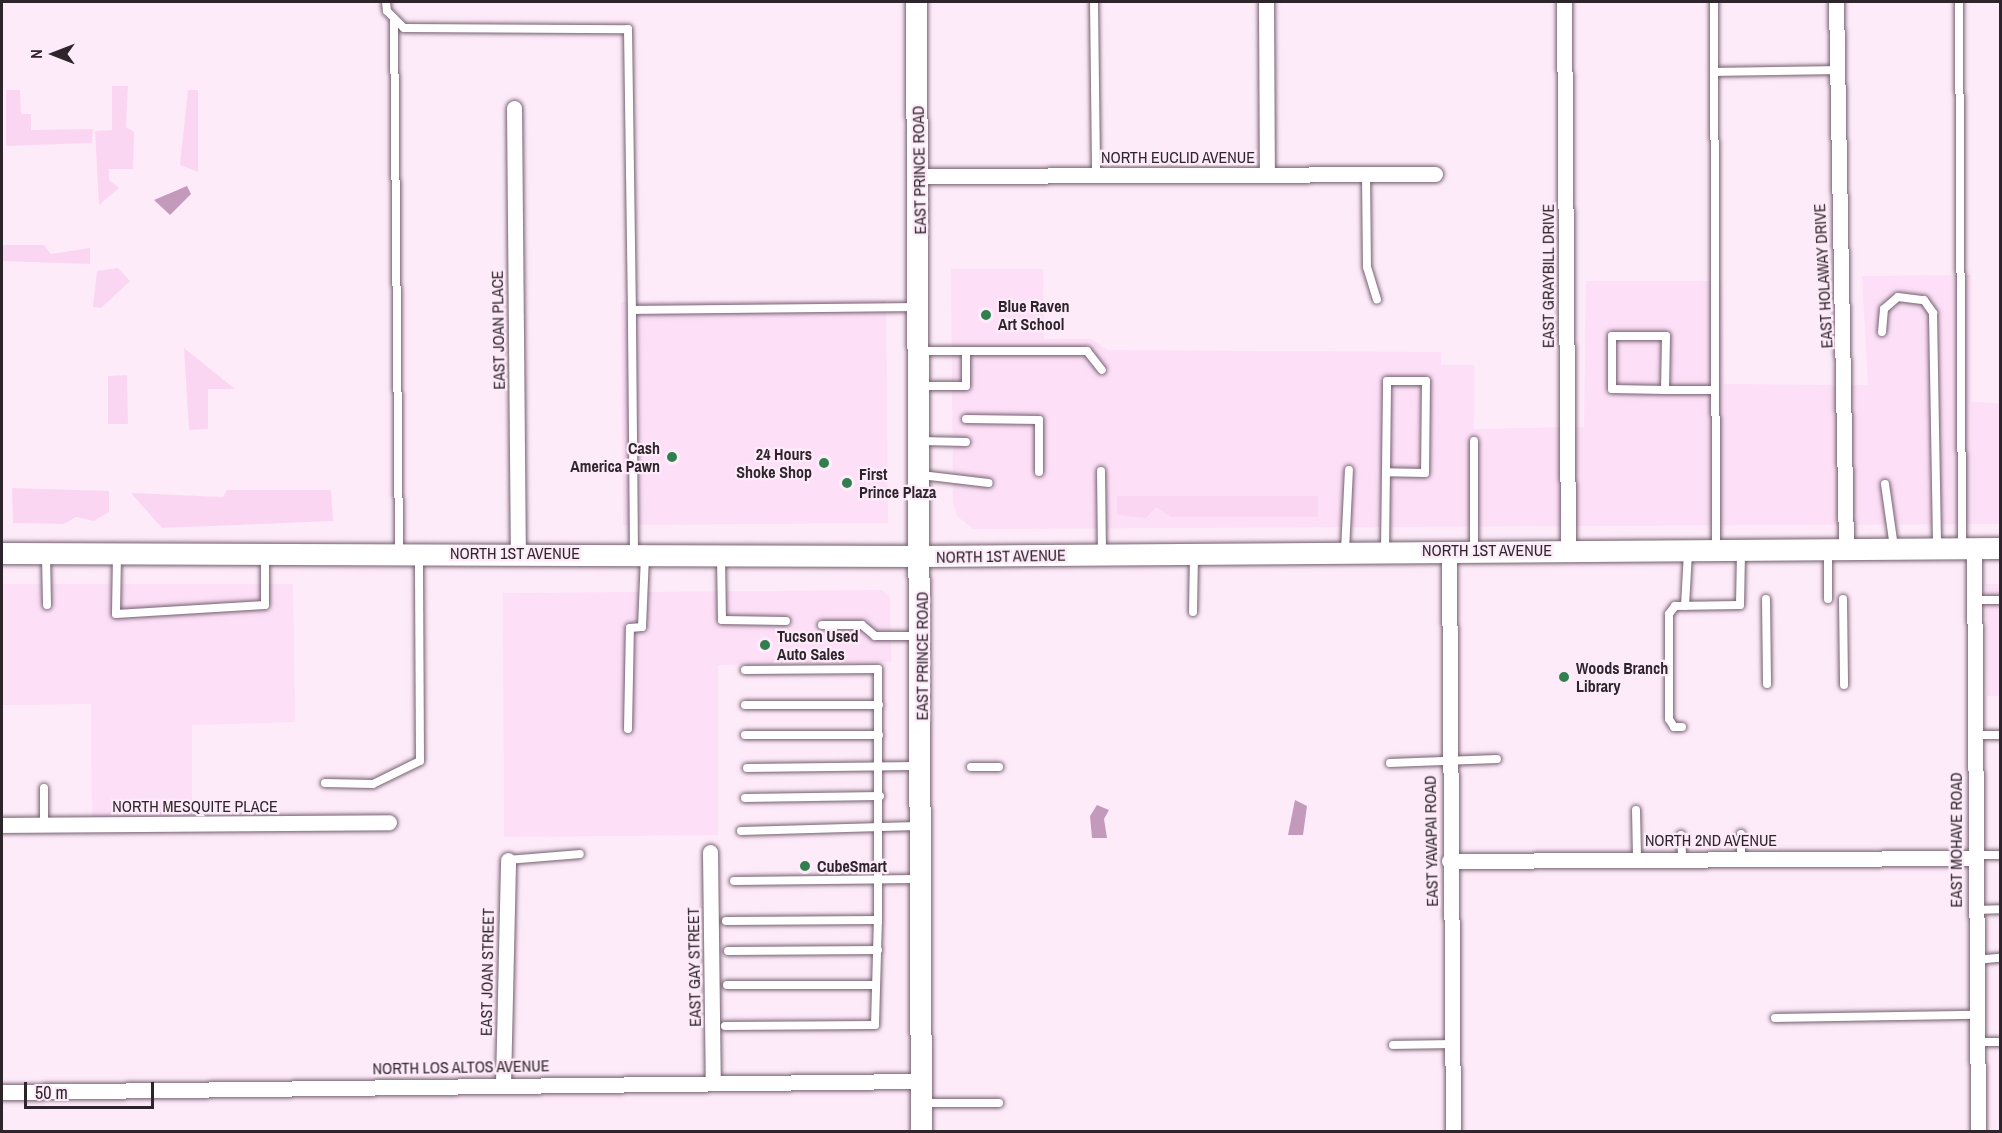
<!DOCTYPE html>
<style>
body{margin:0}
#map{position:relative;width:2002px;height:1133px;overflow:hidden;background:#feebf9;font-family:"Archivo Narrow",sans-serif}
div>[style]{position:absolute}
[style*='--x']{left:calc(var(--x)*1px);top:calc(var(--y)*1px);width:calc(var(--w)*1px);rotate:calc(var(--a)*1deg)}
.built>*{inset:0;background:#fddff7}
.green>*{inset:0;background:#fbd6f3}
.water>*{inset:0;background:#c49abc}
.roads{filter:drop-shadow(0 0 2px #735f6f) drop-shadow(0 0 2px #735f6f)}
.lane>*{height:8px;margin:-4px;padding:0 4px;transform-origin:4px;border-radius:4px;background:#fff}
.street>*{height:15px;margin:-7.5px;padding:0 7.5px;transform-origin:7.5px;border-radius:7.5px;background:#fff}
.secondary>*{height:21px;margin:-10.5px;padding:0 10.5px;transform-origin:10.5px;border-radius:10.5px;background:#fff}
.dots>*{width:16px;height:16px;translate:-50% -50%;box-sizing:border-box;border:3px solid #feebf9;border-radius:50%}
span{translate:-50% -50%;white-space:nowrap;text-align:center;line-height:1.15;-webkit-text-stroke:4.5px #feebf9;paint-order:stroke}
.street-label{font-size:16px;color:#2e252c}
.poi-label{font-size:16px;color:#2e252c;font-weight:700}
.left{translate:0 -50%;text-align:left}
.right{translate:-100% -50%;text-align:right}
.frame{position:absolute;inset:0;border:3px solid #2e252c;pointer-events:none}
.north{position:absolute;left:24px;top:24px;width:60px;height:60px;-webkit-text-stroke:4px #feebf9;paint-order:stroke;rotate:270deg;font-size:16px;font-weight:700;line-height:24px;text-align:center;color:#2e252c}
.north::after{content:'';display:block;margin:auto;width:21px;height:27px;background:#2e252c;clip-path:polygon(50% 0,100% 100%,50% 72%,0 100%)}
.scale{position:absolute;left:24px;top:1082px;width:130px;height:27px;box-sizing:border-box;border:3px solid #2e252c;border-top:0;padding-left:8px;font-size:18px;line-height:21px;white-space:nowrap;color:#2e252c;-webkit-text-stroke:4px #feebf9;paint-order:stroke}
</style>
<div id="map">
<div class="built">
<div style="clip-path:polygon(951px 269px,1043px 269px,1044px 339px,1091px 339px,1108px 350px,1441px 352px,1441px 365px,1474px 365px,1474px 429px,1584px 427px,1586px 281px,1722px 281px,1724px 384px,1868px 385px,1862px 276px,1971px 275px,1971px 402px,2000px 403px,2000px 524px,973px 529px,957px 516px,953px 501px)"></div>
<div style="clip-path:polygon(886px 300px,888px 523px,623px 525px,621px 302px)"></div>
<div style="clip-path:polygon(2px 584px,293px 584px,295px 722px,192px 725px,192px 816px,92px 819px,91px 704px,2px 705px)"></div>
<div style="clip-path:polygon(1986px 584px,2000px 584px,2000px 696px,1987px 696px)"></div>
<div style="clip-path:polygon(882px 590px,890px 597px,891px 662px,718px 665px,718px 835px,504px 837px,503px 593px)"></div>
</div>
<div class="green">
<div style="clip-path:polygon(112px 86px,128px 86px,126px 127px,134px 132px,133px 169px,109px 169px,109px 180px,119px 188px,99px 205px,95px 131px,112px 130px)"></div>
<div style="clip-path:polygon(6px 90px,20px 90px,21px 114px,31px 114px,31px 130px,93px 129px,92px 143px,6px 146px)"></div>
<div style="clip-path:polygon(188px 90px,198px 90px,198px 172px,180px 165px)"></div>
<div style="clip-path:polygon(2px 245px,44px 245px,51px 254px,90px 248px,90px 264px,2px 261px)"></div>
<div style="clip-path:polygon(118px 268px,130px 281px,101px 308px,93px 307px,97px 271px)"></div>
<div style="clip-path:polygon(184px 348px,235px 389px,208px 389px,208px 429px,189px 430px)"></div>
<div style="clip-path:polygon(127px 375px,128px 424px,108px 424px,108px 376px)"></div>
<div style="clip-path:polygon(12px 488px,109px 491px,109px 512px,94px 521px,76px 517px,64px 524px,13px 523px)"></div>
<div style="clip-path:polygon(227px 490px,331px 490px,333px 521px,162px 528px,131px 493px,223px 497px)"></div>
<div style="clip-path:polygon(1117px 496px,1318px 496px,1318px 517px,1171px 517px,1156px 507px,1146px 518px,1117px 515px)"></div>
</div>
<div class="water">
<div style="clip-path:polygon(187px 186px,191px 194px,170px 215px,154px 200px)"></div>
<div style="clip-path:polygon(1295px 800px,1307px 806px,1303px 835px,1288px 835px)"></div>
<div style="clip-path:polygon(1097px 805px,1109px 810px,1104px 819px,1107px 838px,1092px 838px,1090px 816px)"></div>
</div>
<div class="roads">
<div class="lane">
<div style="--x:386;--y:2;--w:9;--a:84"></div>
<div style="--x:387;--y:11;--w:24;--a:45"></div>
<div style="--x:404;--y:28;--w:224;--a:0.3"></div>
<div style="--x:628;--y:29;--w:281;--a:89.2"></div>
<div style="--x:1094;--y:2;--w:173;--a:89.3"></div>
<div style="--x:1714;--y:2;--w:545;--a:89.79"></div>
<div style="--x:1959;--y:2;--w:544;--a:89.68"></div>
<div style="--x:394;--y:19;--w:533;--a:89.46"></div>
<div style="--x:1714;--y:72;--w:123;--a:-0.9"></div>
<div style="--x:1366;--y:174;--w:93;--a:89.4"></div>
<div style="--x:1367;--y:267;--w:34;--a:73"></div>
<div style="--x:1882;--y:332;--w:23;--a:-85"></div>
<div style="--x:1884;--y:309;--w:18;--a:-41"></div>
<div style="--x:1898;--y:297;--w:26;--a:7"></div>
<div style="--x:1924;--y:300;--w:16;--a:55"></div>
<div style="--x:1933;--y:313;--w:234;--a:89"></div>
<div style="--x:921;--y:351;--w:166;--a:0"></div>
<div style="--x:1087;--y:351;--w:24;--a:52"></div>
<div style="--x:921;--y:386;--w:45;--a:0"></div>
<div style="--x:966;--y:386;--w:35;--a:-90"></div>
<div style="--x:1665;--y:390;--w:54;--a:-88.9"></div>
<div style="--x:1666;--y:336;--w:54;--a:180"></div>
<div style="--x:1612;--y:336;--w:53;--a:90"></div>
<div style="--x:1612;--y:389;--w:53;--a:1.1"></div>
<div style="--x:1665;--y:390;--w:49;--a:0"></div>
<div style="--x:966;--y:419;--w:73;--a:0.8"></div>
<div style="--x:1039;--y:420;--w:52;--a:90"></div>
<div style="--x:921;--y:441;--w:45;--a:1.3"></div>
<div style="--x:1474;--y:441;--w:109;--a:90"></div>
<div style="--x:1101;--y:471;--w:82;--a:89.3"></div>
<div style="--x:921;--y:475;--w:68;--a:6.7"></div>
<div style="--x:1885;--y:484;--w:64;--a:81.9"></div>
<div style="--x:1345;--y:551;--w:81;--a:-87.2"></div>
<div style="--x:1385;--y:551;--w:170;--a:-89.3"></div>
<div style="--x:1387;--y:381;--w:39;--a:0"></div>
<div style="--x:1426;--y:381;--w:92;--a:90.6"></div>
<div style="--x:1425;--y:473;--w:39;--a:-179"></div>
<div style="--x:1828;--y:552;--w:47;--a:90"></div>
<div style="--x:634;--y:553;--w:243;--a:-90.5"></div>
<div style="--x:632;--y:310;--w:284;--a:-0.6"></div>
<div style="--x:117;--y:555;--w:59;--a:91"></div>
<div style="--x:116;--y:614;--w:149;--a:-3.5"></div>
<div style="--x:265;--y:605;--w:49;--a:-90"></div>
<div style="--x:46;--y:556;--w:49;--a:88.8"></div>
<div style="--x:721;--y:557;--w:63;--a:89.1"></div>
<div style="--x:722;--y:620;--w:64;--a:0.9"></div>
<div style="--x:1766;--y:599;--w:85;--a:89.3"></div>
<div style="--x:1843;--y:599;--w:86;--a:89.3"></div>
<div style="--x:1974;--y:600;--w:26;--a:0"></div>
<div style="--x:1685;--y:606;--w:53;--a:-86.8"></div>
<div style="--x:1193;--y:612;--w:57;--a:-89"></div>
<div style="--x:822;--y:625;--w:40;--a:0"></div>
<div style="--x:862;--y:625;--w:17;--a:40"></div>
<div style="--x:875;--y:636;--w:42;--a:0"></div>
<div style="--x:745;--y:670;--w:133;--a:-0.4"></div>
<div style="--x:878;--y:669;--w:253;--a:90"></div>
<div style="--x:745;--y:705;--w:134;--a:0"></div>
<div style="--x:1682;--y:727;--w:8;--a:180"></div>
<div style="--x:1674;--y:727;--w:9;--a:-122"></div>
<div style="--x:1669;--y:719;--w:105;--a:-90"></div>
<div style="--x:1669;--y:614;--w:10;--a:-53"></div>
<div style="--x:1675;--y:606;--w:65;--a:-0.9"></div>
<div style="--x:1740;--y:605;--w:54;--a:-88.9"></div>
<div style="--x:628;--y:729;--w:101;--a:-88.9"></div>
<div style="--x:630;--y:628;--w:12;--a:-5"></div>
<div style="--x:642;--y:627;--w:71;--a:-87.6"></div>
<div style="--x:745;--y:735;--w:134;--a:0"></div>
<div style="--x:1975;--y:735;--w:25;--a:0"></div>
<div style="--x:1390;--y:763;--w:107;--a:-2.1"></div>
<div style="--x:971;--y:767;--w:28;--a:0"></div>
<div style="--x:747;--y:768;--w:170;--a:-0.7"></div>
<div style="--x:325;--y:783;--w:48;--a:1.2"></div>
<div style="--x:373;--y:784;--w:52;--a:-26.1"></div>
<div style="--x:420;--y:761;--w:204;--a:-90.3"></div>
<div style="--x:44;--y:788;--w:36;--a:90"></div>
<div style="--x:745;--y:798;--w:135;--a:-0.8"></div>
<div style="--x:1636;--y:810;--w:47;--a:88.8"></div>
<div style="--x:741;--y:831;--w:176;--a:-1.6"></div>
<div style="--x:1681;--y:835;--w:22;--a:87"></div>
<div style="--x:1974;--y:855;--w:26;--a:0"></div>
<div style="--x:1741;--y:857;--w:23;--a:-90"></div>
<div style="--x:508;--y:860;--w:72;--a:-4.8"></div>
<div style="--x:734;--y:881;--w:183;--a:-0.6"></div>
<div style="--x:1975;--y:910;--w:25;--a:-2"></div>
<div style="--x:728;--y:951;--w:150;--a:-0.4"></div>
<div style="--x:1975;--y:960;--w:25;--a:-5"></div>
<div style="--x:727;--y:985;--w:149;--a:0"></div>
<div style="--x:1775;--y:1018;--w:201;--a:-0.9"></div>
<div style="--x:725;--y:1026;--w:150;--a:-0.4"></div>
<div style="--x:875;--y:1025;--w:105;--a:-88.4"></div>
<div style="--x:878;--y:920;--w:152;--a:179.6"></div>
<div style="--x:1977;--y:1042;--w:23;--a:0"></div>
<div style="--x:1393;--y:1045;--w:58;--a:-1"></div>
<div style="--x:922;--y:1103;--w:77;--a:0"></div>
</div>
<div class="street">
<div style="--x:1266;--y:2;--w:173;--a:89.7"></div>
<div style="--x:1564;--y:2;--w:547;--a:89.58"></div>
<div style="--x:1836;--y:2;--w:547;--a:88.95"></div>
<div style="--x:514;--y:108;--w:444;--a:89.5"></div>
<div style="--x:920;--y:176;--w:515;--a:-0.22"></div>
<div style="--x:1974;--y:548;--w:584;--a:89.61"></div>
<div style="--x:1449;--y:550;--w:582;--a:89.61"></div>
<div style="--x:2;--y:825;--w:387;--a:-0.4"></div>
<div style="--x:710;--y:852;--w:230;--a:89.3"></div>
<div style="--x:1449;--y:861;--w:524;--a:-0.33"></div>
<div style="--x:503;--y:1084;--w:224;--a:-88.7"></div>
<div style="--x:2;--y:1092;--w:920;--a:-0.69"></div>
</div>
<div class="secondary">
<div style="--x:916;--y:2;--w:1130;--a:89.75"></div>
<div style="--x:2;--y:553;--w:920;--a:0.19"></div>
<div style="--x:922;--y:556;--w:1078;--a:-0.43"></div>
</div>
</div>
<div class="dots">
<div style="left:986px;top:315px;background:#317f4f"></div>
<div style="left:672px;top:457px;background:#317f4f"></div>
<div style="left:824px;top:463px;background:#317f4f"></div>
<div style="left:847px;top:483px;background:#317f4f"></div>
<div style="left:765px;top:645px;background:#317f4f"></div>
<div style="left:1564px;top:677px;background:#317f4f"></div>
<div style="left:805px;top:866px;background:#317f4f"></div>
</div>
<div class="street-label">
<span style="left:1178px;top:157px">NORTH EUCLID AVENUE</span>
<span style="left:919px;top:170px;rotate:-91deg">EAST PRINCE ROAD</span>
<span style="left:1548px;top:276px;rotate:-90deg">EAST GRAYBILL DRIVE</span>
<span style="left:1823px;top:276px;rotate:-93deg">EAST HOLAWAY DRIVE</span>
<span style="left:498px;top:330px;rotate:-91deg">EAST JOAN PLACE</span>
<span style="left:1487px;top:550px">NORTH 1ST AVENUE</span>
<span style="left:515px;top:553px">NORTH 1ST AVENUE</span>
<span style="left:1001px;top:556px;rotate:-1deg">NORTH 1ST AVENUE</span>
<span style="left:922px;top:656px;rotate:-90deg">EAST PRINCE ROAD</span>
<span style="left:195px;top:806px">NORTH MESQUITE PLACE</span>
<span style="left:1711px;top:840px">NORTH 2ND AVENUE</span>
<span style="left:1956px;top:840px;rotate:-90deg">EAST MOHAVE ROAD</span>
<span style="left:1431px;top:841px;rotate:-91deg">EAST YAVAPAI ROAD</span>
<span style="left:694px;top:967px;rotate:-91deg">EAST GAY STREET</span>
<span style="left:487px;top:972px;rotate:-89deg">EAST JOAN STREET</span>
<span style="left:461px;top:1067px;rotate:-1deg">NORTH LOS ALTOS AVENUE</span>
</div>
<div class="poi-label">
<span class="left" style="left:998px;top:315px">Blue Raven<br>Art School</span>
<span class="right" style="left:660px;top:457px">Cash<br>America Pawn</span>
<span class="right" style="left:812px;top:463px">24 Hours<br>Shoke Shop</span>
<span class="left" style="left:859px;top:483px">First<br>Prince Plaza</span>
<span class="left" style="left:777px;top:645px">Tucson Used<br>Auto Sales</span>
<span class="left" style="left:1576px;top:677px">Woods Branch<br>Library</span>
<span class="left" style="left:817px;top:866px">CubeSmart</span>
</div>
<div class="frame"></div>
<div class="north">N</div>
<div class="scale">50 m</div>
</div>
